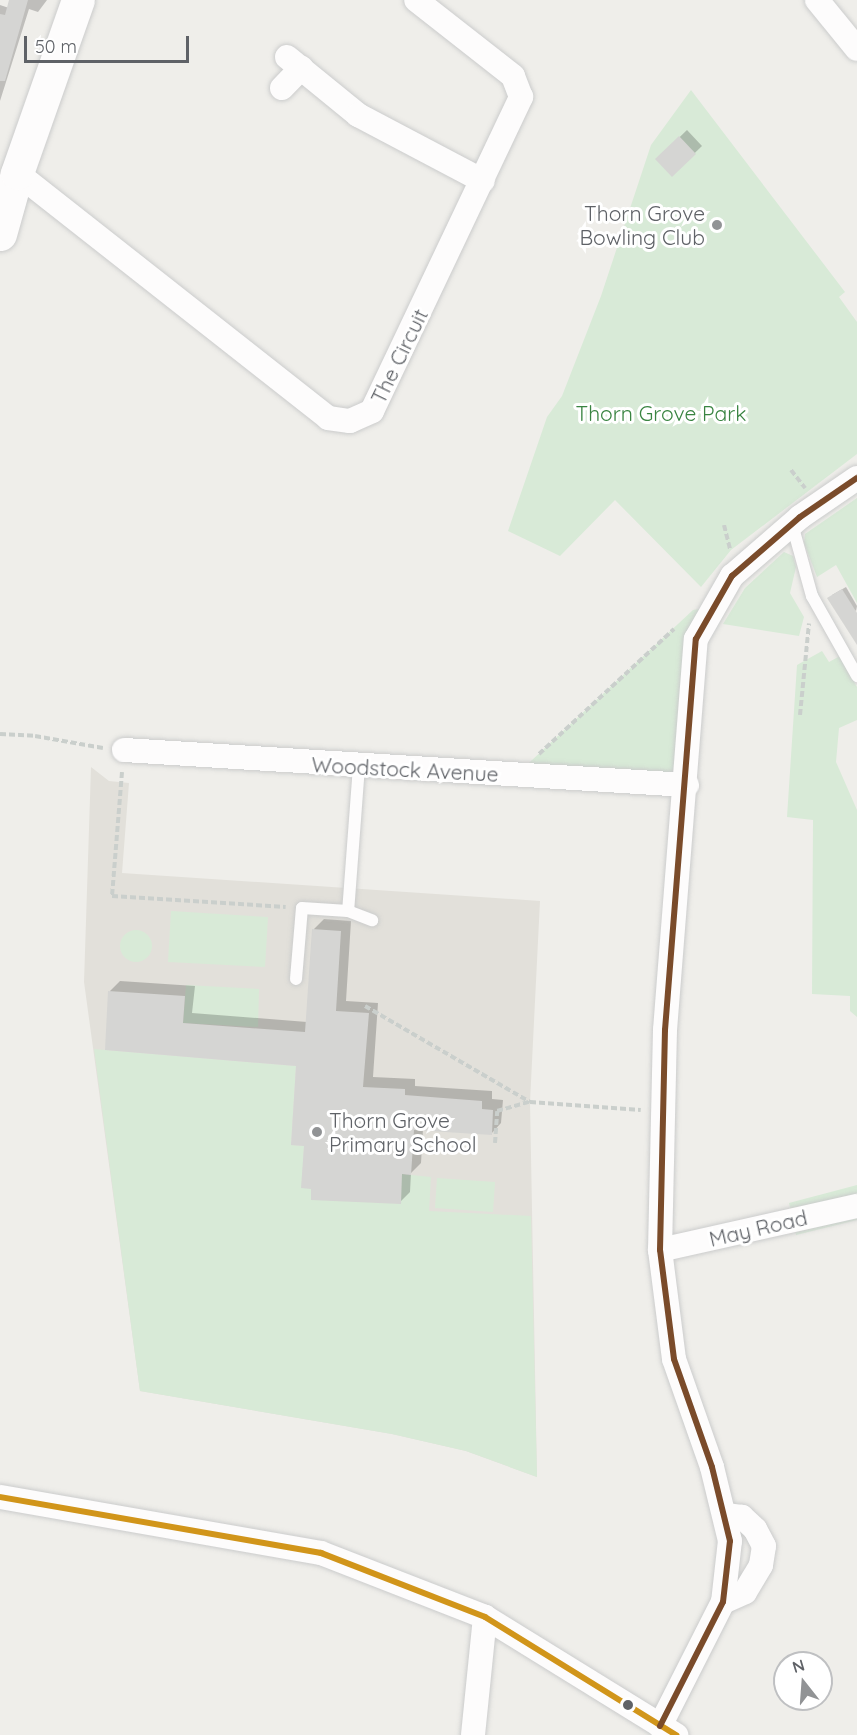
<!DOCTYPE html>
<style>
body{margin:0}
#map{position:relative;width:857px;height:1735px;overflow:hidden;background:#efeeea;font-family:Quicksand,sans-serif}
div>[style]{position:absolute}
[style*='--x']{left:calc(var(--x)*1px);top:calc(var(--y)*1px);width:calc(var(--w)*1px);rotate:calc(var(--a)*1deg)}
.education>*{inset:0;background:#e2e0da}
.green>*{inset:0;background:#d8ead7}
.round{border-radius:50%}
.shadow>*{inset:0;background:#0003}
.building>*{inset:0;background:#d5d5d3}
.path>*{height:4px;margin-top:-2px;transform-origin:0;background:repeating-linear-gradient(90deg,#cacfcc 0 6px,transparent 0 9px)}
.roads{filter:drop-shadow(0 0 2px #cbcccc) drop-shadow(0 0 2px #cbcccc)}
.lane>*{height:12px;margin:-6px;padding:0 6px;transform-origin:6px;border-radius:6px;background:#fdfcfc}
.street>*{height:24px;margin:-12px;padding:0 12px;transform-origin:12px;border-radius:12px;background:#fdfcfc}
.secondary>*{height:33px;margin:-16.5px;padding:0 16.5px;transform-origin:16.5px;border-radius:16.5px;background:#fdfcfc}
.bus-1>*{height:6px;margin:-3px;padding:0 3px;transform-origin:3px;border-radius:3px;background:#d1951a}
.bus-2>*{height:6px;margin:-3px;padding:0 3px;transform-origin:3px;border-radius:3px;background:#7a4b2a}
.dots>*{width:16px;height:16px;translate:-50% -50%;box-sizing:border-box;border:3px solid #fff;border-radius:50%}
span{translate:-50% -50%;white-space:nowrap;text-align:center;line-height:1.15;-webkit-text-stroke:6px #fff;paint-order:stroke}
.poi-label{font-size:21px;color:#5f6267}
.right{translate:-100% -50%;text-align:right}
.left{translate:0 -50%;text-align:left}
.street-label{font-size:21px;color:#5f6267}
.park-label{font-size:21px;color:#398441}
.north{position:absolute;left:773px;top:1651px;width:60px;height:60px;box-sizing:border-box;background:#fff;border:2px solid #bfc0c2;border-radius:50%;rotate:343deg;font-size:16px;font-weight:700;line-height:24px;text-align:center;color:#5f6267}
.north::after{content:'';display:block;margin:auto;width:21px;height:27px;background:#919395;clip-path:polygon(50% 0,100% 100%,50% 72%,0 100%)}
.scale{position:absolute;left:24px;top:36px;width:165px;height:27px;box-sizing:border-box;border:3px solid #5f6267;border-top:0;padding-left:8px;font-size:18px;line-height:21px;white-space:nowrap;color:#5f6267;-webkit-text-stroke:4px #fff;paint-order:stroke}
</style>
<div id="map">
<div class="education">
<div style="clip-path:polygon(91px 767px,109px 781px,129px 783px,122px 873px,540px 901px,530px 1102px,537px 1477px,466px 1451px,392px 1434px,140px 1391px,84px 982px)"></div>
</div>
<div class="green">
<div style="clip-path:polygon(691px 90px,845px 292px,839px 297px,857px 322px,857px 454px,731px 550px,701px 587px,615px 500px,560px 556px,508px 531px,547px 417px,562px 396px,601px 296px,651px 145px)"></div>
<div style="clip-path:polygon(857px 498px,857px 603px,836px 565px,817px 577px,804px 543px,805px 534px)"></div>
<div style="clip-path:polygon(784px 552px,793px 556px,796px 567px,790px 593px,804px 617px,799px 636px,723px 624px,745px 588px)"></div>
<div style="clip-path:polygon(711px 607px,687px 785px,516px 775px,693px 610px)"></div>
<div style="clip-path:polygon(822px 651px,829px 662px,840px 656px,857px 687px,857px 720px,839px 728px,836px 762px,857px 810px,857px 1017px,850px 1011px,850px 996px,812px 994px,813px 820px,787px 817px,797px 665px)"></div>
<div style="clip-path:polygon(171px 911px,268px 917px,265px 967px,168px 962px)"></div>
<div class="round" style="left:120px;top:930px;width:32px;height:32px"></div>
<div style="clip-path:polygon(186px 985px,259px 989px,258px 1027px,183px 1023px)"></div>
<div style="clip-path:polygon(94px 1049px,296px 1066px,291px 1145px,304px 1146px,302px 1188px,402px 1174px,431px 1177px,429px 1211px,531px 1216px,537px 1477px,466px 1451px,392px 1434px,140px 1391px)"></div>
<div style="clip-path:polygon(437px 1178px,495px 1182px,493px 1212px,435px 1208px)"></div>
<div style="clip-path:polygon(857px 1185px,857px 1220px,796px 1235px,789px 1203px)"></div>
</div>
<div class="shadow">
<div style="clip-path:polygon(11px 0,47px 0,38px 12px,29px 9px,0 101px,0 5px,9px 8px)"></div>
<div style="clip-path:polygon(687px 130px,702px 146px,672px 175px,657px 159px)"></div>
<div style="clip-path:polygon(846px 587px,857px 606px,856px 611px,832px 595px)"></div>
<div style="clip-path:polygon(324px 919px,351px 921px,346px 1001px,378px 1003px,373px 1077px,415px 1079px,415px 1086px,492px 1091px,492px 1099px,503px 1100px,501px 1123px,491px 1134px,423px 1129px,421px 1163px,411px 1173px,410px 1192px,400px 1202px,305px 1144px,297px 1065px,107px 1049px,110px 991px,120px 981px,195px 986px,192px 1013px,307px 1022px,314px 929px)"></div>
</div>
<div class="building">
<div style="clip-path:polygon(9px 0,28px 0,5px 81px,0 81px,0 14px,5px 15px)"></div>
<div style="clip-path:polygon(679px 136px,696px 154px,672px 177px,655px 159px)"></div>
<div style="clip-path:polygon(842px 589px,857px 613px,857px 645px,827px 598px)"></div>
<div style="clip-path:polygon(312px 929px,341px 931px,336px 1011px,369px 1013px,363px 1087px,405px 1089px,405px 1095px,482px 1101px,482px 1109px,493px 1110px,492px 1135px,414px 1130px,411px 1175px,402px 1174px,401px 1204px,311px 1200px,311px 1189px,301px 1188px,304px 1146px,291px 1145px,296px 1066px,105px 1050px,108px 991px,185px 996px,183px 1023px,305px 1032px)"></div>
</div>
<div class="path">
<div style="--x:791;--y:470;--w:23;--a:52"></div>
<div style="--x:724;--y:525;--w:25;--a:76"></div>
<div style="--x:800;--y:715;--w:92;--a:-84.4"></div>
<div style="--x:0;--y:734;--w:35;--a:3"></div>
<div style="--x:35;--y:736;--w:69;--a:10"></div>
<div style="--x:539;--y:754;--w:184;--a:-42.8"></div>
<div style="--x:122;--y:772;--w:124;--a:94.6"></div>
<div style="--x:112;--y:896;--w:174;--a:3.6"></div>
<div style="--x:365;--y:1006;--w:191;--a:30.2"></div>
<div style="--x:530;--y:1102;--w:111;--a:4.1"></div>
<div style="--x:495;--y:1143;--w:32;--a:-86"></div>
<div style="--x:497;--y:1111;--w:33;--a:-16"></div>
</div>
<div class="roads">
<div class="lane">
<div style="--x:792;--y:524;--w:75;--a:74.5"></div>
<div style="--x:812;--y:596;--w:92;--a:60.6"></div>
<div style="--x:359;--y:766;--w:145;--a:94.3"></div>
<div style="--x:348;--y:911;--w:26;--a:21"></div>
<div style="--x:296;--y:979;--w:71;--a:-85.2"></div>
<div style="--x:302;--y:908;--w:46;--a:3.7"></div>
</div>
<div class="street">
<div style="--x:817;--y:0;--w:63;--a:50.8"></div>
<div style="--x:287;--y:57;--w:92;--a:39.2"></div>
<div style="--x:358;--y:115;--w:141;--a:27.8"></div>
<div style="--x:282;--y:88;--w:28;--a:-46"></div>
<div style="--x:17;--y:173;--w:396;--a:38.2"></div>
<div style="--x:328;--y:418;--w:22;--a:8"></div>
<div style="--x:350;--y:421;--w:24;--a:-24"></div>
<div style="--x:372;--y:411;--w:348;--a:-64.6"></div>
<div style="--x:521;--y:97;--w:22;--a:-111"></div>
<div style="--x:513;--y:76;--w:123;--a:-141.9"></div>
<div style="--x:124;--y:750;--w:564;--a:3.56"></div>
<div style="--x:660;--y:1250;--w:202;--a:-12.6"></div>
<div style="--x:0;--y:1497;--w:326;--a:9.9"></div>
<div style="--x:321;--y:1553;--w:176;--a:21.3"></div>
<div style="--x:485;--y:1617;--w:225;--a:31.7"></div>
<div style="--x:723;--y:1602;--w:24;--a:-24"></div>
<div style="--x:745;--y:1592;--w:31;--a:-59"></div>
<div style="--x:761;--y:1565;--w:19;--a:-81"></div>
<div style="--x:764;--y:1546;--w:19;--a:-118"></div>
<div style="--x:755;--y:1529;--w:18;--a:-137"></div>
<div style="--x:742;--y:1517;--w:17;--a:-173"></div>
<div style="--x:660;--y:1726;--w:139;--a:-63.1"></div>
<div style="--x:723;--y:1602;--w:61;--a:-83.5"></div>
<div style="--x:730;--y:1541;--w:76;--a:-103.7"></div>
<div style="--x:712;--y:1467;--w:114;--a:-109.4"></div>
<div style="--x:674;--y:1359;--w:110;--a:-97.3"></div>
<div style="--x:660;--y:1250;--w:220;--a:-88.7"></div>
<div style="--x:665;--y:1030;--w:392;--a:-85.5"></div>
<div style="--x:696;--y:639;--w:73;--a:-60.3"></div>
<div style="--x:732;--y:576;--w:90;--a:-40.9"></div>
<div style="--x:800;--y:517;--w:69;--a:-34.4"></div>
<div style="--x:473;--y:1735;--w:119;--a:-84.2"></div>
</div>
<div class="secondary">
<div style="--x:0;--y:234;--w:63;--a:-74.4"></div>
<div style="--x:17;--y:173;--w:183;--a:-70.6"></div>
</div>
</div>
<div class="bus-1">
<div style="--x:0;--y:1497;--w:326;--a:9.9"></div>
<div style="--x:321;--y:1553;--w:176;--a:21.3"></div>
<div style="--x:485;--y:1617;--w:225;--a:31.7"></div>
</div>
<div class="bus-2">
<div style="--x:660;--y:1726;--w:139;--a:-63.1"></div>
<div style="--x:723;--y:1602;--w:61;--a:-83.5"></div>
<div style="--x:730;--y:1541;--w:76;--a:-103.7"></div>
<div style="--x:712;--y:1467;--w:114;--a:-109.4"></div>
<div style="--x:674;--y:1359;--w:110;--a:-97.3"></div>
<div style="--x:660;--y:1250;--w:220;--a:-88.7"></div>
<div style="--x:665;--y:1030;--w:392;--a:-85.5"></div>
<div style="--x:696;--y:639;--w:73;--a:-60.3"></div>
<div style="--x:732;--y:576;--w:90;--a:-40.9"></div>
<div style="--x:800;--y:517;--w:69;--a:-34.4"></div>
</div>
<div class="dots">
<div style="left:717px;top:225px;background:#919395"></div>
<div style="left:317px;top:1132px;background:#919395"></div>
<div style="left:628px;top:1705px;background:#5f6267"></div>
</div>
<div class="poi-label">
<span class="right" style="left:705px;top:225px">Thorn Grove<br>Bowling Club</span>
<span class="left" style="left:329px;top:1132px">Thorn Grove<br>Primary School</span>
</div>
<div class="street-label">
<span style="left:399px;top:356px;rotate:-64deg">The Circuit</span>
<span style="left:405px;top:769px;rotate:3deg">Woodstock Avenue</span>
<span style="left:758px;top:1228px;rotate:-13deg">May Road</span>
</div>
<div class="park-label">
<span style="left:661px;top:413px">Thorn Grove Park</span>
</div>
<div class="north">N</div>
<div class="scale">50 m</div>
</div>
